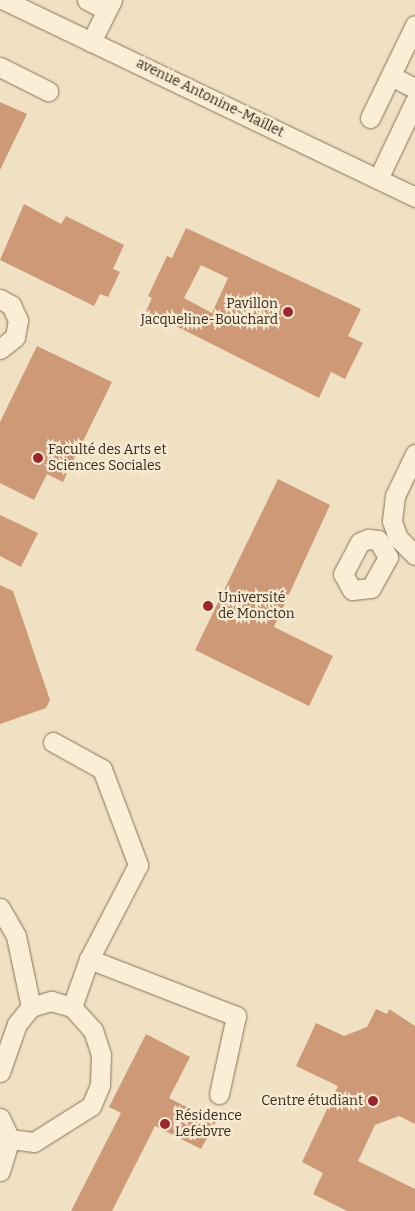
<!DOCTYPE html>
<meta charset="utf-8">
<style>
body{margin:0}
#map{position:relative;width:415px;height:1211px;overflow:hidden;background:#efe1c2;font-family:Bitter,serif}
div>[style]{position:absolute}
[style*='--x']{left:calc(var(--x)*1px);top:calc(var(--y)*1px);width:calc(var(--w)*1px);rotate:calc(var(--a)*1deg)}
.building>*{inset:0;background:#ce9977}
.roads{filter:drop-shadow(0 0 1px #897259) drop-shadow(0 0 1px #897259)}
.minor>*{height:19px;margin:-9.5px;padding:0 9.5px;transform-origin:9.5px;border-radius:9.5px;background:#faeed6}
.dots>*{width:14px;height:14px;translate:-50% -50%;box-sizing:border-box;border:2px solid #f6ebd2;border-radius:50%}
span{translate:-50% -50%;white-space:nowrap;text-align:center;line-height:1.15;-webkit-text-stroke:4.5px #f6ebd2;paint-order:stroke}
.street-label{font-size:14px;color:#392a1d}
.poi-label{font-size:14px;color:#392a1d}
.right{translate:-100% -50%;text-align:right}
.left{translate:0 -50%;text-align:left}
</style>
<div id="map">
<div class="building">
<div style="clip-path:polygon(0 102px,27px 114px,0 170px)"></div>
<div style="clip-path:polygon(24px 204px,61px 224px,66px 216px,124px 245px,113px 269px,120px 272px,108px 297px,100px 294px,94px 306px,0 260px)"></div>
<div style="clip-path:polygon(evenodd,186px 228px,361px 309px,348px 336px,363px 343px,345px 379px,331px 372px,319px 398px,146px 311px,152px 298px,148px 296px,167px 256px,172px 258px,186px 228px,201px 265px,228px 278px,212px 313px,184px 298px,201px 265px)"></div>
<div style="clip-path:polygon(37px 346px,112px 382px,63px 482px,47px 474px,34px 500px,0 483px,0 422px)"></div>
<div style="clip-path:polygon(278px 479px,330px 505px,274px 627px,333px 656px,309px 706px,195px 650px)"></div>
<div style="clip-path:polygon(0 515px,38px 533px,21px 567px,0 556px)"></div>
<div style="clip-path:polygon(0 585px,13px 591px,50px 700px,46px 708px,0 724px)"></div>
<div style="clip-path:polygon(376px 1009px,387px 1014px,389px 1009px,415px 1026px,415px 1124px,399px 1116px,375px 1125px,358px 1161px,415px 1189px,415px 1211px,347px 1211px,313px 1194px,323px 1173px,302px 1162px,338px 1086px,296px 1066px,316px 1023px,344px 1036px,367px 1027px)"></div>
<div style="clip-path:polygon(146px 1034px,190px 1057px,169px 1098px,216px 1122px,201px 1149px,155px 1126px,112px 1211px,71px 1211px,121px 1113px,109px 1107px)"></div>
</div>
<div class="roads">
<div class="minor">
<div style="--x:4;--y:0;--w:456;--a:25.6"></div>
<div style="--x:87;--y:0;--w:22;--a:27"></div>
<div style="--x:91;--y:42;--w:47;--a:-63.4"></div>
<div style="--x:0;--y:67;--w:54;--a:26.6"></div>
<div style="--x:391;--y:76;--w:27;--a:27"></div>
<div style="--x:370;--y:118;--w:103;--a:-64.2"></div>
<div style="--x:378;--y:179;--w:86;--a:-64.6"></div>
<div style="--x:0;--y:299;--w:13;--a:29"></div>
<div style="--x:11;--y:305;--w:17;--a:65"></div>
<div style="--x:18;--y:320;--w:17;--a:100"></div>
<div style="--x:15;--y:337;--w:19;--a:141"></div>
<div style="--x:415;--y:454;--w:47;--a:115.5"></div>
<div style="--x:395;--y:496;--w:25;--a:97"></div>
<div style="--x:392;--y:521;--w:18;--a:71"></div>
<div style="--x:398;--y:538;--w:24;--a:45"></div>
<div style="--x:368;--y:539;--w:10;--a:6"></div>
<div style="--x:378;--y:540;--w:20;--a:60"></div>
<div style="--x:388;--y:557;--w:35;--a:119"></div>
<div style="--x:371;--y:588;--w:19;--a:174"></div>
<div style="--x:352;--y:590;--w:18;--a:-119"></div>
<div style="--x:343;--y:574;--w:36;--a:-62"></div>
<div style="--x:360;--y:542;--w:9;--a:-21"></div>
<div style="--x:53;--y:742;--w:56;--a:28.9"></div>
<div style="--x:102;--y:769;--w:103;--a:69.4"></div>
<div style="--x:138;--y:865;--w:106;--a:117.5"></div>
<div style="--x:0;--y:908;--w:32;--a:60"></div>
<div style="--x:16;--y:936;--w:73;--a:78.1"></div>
<div style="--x:72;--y:1007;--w:51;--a:-70.5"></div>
<div style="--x:89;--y:959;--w:158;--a:21.2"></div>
<div style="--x:236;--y:1016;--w:80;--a:102.3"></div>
<div style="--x:0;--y:1072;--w:51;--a:-70.5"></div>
<div style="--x:17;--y:1024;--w:22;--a:-51"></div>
<div style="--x:31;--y:1007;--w:21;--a:-17"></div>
<div style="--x:51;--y:1001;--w:22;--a:16"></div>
<div style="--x:72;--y:1007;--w:31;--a:48"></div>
<div style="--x:93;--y:1030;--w:25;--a:72"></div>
<div style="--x:101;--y:1054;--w:31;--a:92"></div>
<div style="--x:100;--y:1085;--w:23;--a:113"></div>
<div style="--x:91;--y:1106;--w:67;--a:147.7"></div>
<div style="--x:34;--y:1142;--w:24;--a:-173"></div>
<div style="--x:0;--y:1118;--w:23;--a:65"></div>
<div style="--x:0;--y:1171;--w:34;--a:-73"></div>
</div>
</div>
<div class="dots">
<div style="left:288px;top:312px;background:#9a272b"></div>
<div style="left:38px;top:458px;background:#9a272b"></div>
<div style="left:208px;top:606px;background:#9a272b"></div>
<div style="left:373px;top:1101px;background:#9a272b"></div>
<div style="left:165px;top:1124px;background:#9a272b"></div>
</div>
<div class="street-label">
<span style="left:210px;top:98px;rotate:26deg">avenue Antonine-Maillet</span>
</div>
<div class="poi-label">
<span class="right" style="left:278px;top:312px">Pavillon<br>Jacqueline-Bouchard</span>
<span class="left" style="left:48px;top:458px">Faculté des Arts et<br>Sciences Sociales</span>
<span class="left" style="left:218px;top:606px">Université<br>de Moncton</span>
<span class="right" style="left:363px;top:1101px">Centre étudiant</span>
<span class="left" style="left:175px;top:1124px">Résidence<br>Lefebvre</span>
</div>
</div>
